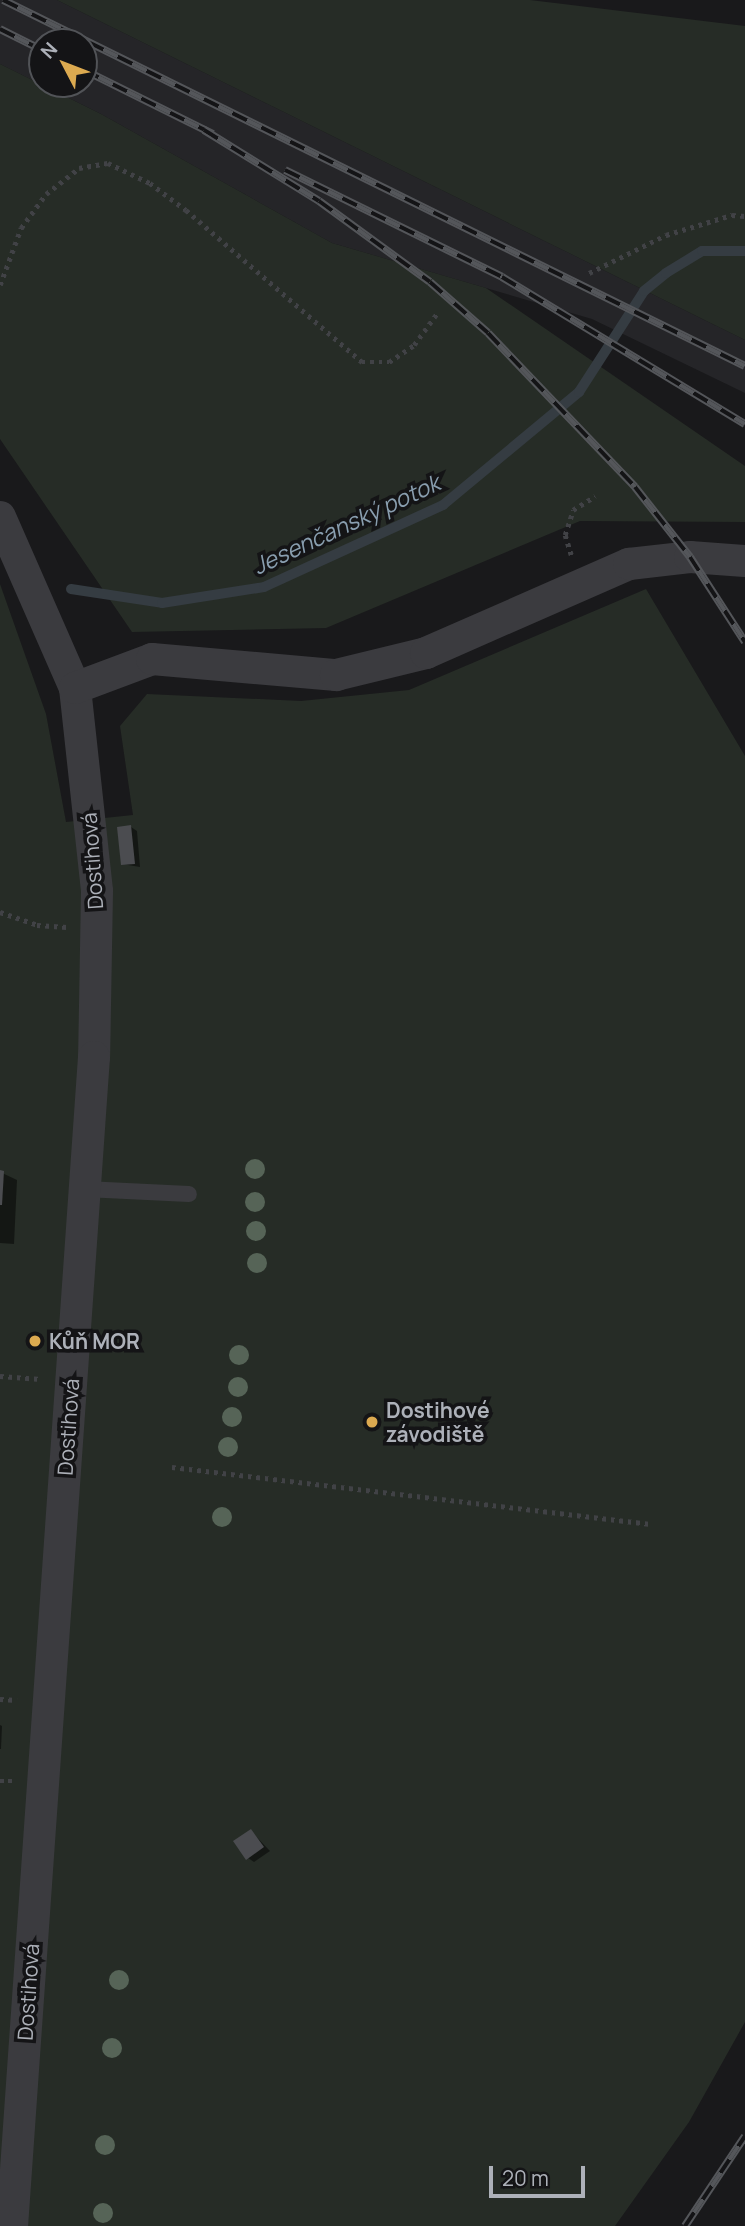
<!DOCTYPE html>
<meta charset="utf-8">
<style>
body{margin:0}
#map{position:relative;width:745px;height:2226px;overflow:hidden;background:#19191b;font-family:Manrope,sans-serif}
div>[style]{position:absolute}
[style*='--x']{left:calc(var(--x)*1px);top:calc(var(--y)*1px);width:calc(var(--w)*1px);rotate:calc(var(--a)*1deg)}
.built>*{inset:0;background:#252528}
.green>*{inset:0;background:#262c26}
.shadow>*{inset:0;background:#0007}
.stream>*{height:10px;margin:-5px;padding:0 5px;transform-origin:5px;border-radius:5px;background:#353c42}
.building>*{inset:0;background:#4b4c50}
.path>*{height:4.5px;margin-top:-2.25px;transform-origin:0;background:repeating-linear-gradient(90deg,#414246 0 3.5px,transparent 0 8.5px)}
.lane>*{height:16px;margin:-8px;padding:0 8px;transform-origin:8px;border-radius:8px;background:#3b3b3f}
.street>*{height:32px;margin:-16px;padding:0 16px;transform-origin:16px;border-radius:16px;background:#3b3b3f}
.rail>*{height:8px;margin-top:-4px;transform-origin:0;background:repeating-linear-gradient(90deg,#141416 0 16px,#54565a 0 32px);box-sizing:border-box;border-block:2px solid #54565a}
.trees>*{width:20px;height:20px;margin:-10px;border-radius:50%;background:#566457}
.dots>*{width:19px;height:19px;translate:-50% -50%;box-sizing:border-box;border:4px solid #141416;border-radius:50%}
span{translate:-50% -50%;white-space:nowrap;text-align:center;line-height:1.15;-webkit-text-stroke:7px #141416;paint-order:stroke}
.street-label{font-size:21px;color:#adb1b9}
.poi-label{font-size:21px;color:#adb1b9;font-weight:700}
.left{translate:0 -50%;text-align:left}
.water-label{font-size:23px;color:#899eaf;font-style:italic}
.north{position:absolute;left:28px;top:28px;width:70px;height:70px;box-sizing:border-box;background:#141416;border:2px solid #515357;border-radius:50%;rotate:312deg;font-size:19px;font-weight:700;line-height:28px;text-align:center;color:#adb1b9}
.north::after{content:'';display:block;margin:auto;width:24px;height:32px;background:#dcaa50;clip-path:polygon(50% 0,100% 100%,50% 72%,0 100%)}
.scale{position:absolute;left:489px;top:2166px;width:96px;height:32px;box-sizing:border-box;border:4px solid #adb1b9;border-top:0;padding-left:9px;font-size:21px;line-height:24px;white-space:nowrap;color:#adb1b9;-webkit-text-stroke:5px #141416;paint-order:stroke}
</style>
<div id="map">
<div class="built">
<div style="clip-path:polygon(evenodd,0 0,57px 0,745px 340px,745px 393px,592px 319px,332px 243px,101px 114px,0 64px,0 0,42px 42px,84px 42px,84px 84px,42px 84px,42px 42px)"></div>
</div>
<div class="green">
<div style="clip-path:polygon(57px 0,530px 0,745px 26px,745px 340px)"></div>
<div style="clip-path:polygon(0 64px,101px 114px,332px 243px,486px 288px,745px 466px,745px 522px,580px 521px,326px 628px,132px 632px,0 439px)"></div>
<div style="clip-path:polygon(0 584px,46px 714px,66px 822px,133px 815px,120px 726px,147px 694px,301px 701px,409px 690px,646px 589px,745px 756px,745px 2022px,689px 2122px,615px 2226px,0 2226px)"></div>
</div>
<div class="shadow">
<div style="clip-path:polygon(131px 827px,137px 831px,140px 867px,122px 864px)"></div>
<div style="clip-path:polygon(0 1172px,17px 1180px,14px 1244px,0 1243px)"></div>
<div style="clip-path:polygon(0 1725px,2px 1726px,1px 1749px,0 1749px)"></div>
<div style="clip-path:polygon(251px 1831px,270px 1851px,254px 1862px,248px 1858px)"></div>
</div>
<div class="stream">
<div style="--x:71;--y:589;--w:92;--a:8.7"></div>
<div style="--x:162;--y:603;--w:103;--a:-8.9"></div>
<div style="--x:264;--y:587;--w:197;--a:-24.6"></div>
<div style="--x:443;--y:505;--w:177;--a:-39.7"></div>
<div style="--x:579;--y:392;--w:120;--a:-57.2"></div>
<div style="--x:644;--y:291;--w:28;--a:-39"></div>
<div style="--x:666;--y:273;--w:42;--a:-31.4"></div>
<div style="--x:702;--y:251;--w:43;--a:0"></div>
</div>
<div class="building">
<div style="clip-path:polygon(131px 825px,135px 864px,121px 865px,117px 827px)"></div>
<div style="clip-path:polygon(0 1170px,4px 1171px,2px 1205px,0 1205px)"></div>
<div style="clip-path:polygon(251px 1829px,264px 1847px,246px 1860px,233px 1841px)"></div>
</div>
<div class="path">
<div style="--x:589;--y:273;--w:86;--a:-26.3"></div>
<div style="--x:666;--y:235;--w:69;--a:-16.9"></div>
<div style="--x:732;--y:215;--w:13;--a:4"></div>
<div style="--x:0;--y:285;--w:61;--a:-69.8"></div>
<div style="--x:21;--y:228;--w:42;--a:-53.7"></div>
<div style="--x:46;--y:194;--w:42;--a:-38.2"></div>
<div style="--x:79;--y:168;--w:29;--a:-10"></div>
<div style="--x:108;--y:163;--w:47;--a:25.5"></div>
<div style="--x:150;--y:183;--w:45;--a:36.9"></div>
<div style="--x:186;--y:210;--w:233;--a:40.8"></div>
<div style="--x:362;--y:362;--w:27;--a:0"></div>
<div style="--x:389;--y:362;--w:30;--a:-34"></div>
<div style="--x:414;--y:345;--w:39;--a:-54"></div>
<div style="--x:571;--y:555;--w:21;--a:-107"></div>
<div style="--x:565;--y:535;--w:26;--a:-72"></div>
<div style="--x:573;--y:510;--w:26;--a:-32"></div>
<div style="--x:0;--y:912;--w:39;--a:19"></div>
<div style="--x:37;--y:925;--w:30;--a:4"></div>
<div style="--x:0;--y:1376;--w:41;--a:4.2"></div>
<div style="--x:172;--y:1467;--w:480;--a:6.8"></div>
<div style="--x:0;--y:1699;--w:17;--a:3"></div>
<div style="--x:0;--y:1781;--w:13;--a:0"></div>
</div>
<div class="lane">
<div style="--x:85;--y:1189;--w:104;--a:2.8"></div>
</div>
<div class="street">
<div style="--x:0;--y:517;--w:187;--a:66.3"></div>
<div style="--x:75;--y:688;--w:204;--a:83.8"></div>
<div style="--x:97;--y:891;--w:166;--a:91"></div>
<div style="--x:94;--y:1057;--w:1172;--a:94.01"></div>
<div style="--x:75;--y:688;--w:82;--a:-20.6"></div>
<div style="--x:152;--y:659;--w:185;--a:5"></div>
<div style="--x:336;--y:675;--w:93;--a:-13.7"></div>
<div style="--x:426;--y:653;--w:222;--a:-23.7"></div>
<div style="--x:629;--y:564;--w:61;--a:-6.5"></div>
<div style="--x:690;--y:557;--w:55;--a:4.2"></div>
</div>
<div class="rail">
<div style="--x:3;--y:0;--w:827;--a:26.26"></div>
<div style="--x:0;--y:29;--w:47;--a:26.6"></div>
<div style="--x:84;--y:70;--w:144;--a:26.4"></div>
<div style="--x:204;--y:130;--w:135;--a:31.7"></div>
<div style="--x:319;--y:201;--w:137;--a:36.1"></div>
<div style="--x:430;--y:282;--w:77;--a:41.3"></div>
<div style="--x:488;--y:333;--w:213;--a:46.3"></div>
<div style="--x:635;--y:487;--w:89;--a:51.8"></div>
<div style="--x:690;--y:557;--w:101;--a:57.1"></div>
<div style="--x:285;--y:170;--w:242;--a:26.2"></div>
<div style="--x:502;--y:277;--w:284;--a:31.2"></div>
<div style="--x:685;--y:2226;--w:108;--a:-56.3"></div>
</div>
<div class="trees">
<div style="left:255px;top:1169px"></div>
<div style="left:255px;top:1202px"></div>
<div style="left:256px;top:1231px"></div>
<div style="left:257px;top:1263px"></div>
<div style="left:239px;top:1355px"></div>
<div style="left:238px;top:1387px"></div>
<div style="left:232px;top:1417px"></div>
<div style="left:228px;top:1447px"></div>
<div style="left:222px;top:1517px"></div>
<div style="left:119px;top:1980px"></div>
<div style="left:112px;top:2048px"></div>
<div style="left:105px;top:2145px"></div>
<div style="left:103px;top:2213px"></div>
</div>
<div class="dots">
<div style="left:35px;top:1341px;background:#dcaa50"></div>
<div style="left:372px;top:1422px;background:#dcaa50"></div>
</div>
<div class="street-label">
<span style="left:92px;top:861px;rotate:-94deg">Dostihová</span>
<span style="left:68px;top:1427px;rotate:-86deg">Dostihová</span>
<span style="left:28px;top:1992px;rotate:-86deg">Dostihová</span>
</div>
<div class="poi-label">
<span class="left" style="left:49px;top:1341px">Kůň MOR</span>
<span class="left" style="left:386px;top:1422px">Dostihové<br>závodiště</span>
</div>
<div class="water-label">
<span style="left:346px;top:524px;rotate:-25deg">Jesenčanský potok</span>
</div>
<div class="north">N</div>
<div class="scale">20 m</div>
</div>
